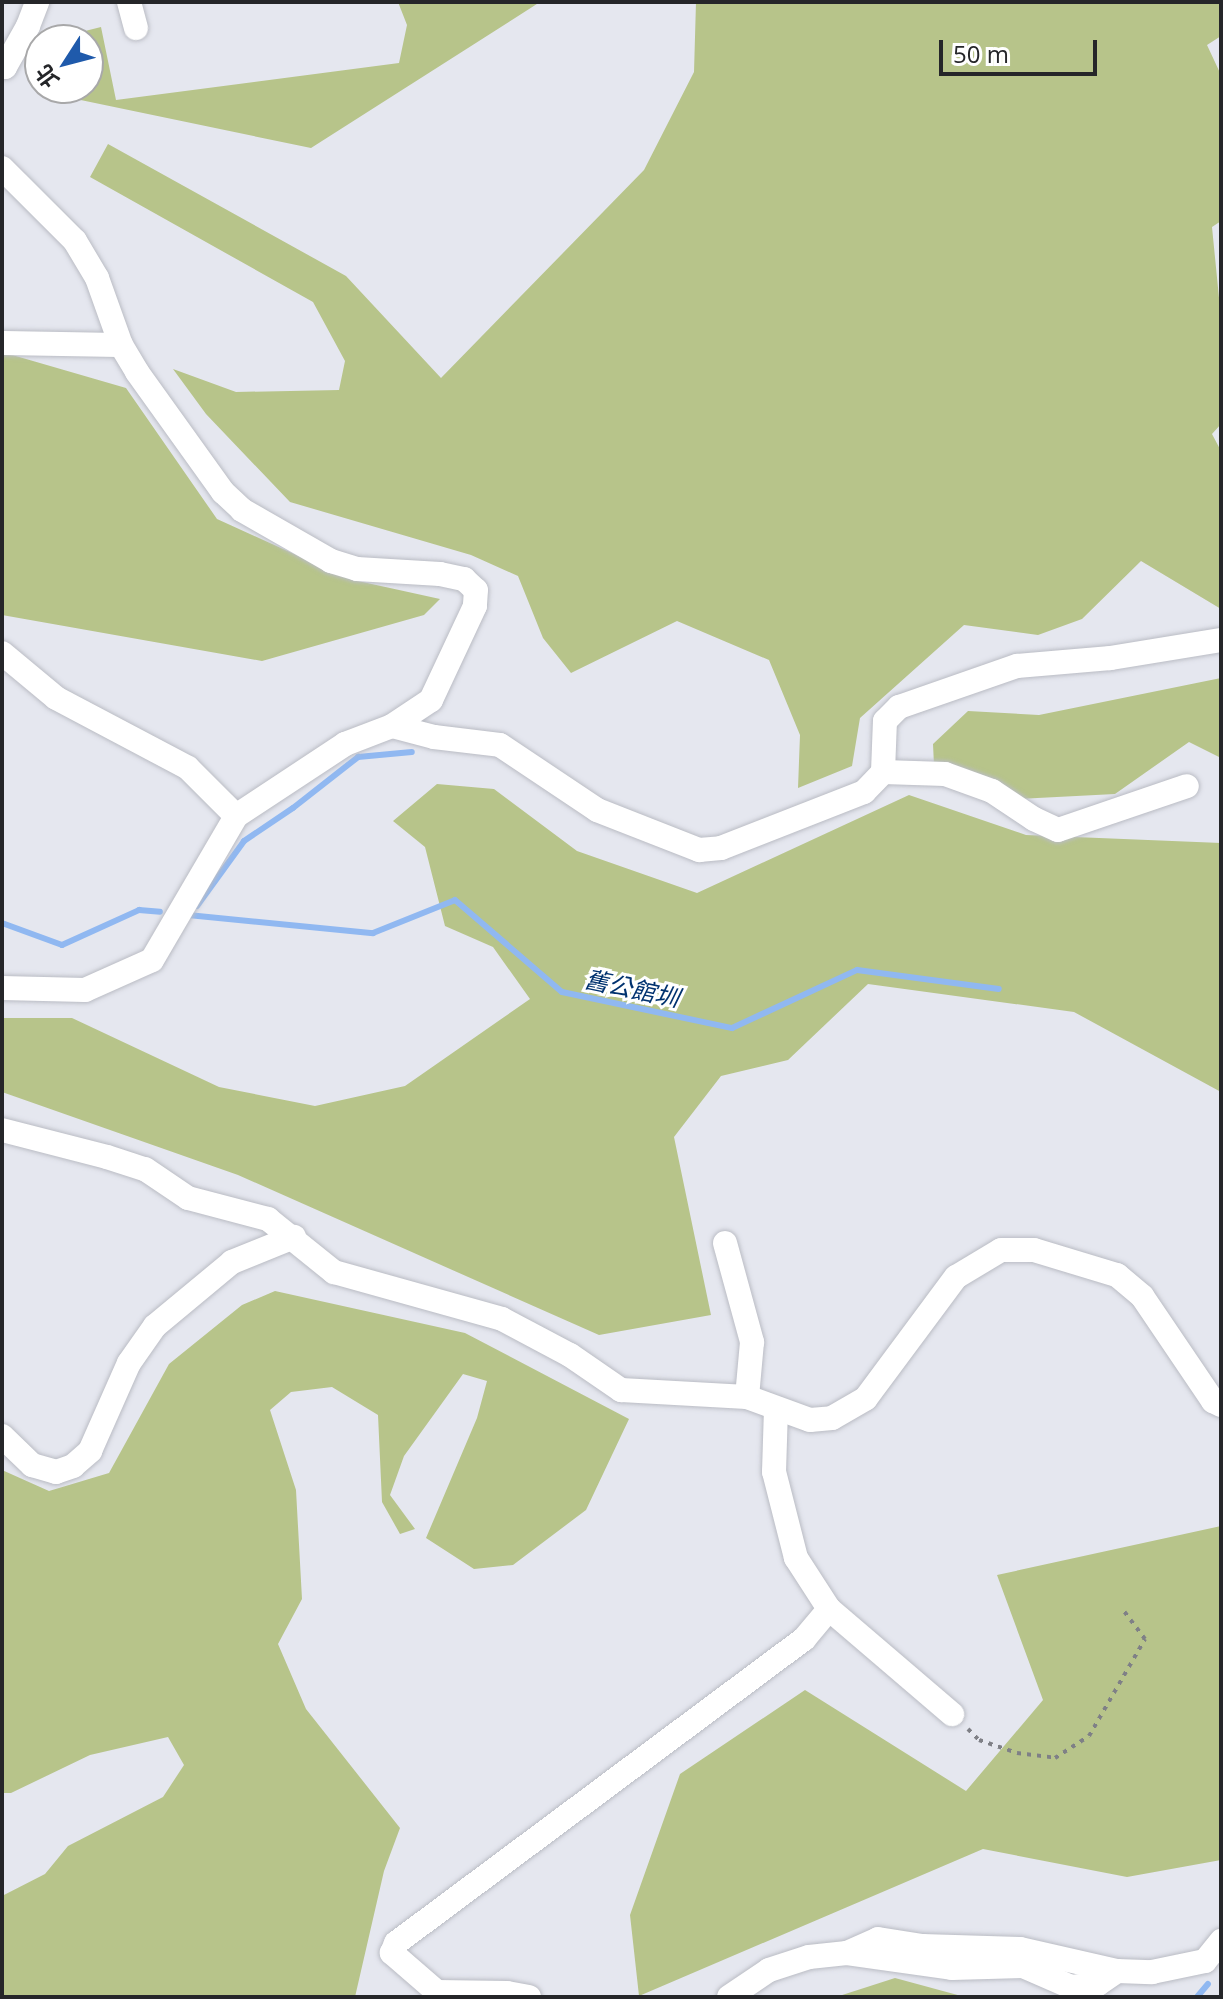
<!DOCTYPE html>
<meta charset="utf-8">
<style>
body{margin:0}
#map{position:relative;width:1223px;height:1999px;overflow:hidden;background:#e5e7ef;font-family:"Open Sans","Noto Sans TC",sans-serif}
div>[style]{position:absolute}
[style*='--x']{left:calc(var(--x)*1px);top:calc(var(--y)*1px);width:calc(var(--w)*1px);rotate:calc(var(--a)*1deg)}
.green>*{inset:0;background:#b7c48a}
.stream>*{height:6px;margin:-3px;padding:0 3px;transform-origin:3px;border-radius:3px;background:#90b8f1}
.path>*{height:4px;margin-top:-2px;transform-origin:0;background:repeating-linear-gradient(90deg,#7f8086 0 4px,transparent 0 10px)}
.roads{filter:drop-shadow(0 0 2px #babcc4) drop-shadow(0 0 2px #babcc4)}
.minor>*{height:24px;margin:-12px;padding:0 12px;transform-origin:12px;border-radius:12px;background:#fff}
span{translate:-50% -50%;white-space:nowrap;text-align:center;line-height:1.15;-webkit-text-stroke:6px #fff;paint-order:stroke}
.water-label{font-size:24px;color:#00326f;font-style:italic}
.frame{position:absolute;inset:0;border:4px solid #252629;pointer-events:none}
.north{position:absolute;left:24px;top:24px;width:80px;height:80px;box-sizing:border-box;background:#fff;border:2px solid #a8a8a9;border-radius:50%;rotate:234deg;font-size:22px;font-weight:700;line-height:32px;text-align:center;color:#252629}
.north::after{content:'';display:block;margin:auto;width:28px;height:36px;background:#1f5aab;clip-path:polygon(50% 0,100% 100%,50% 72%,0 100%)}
.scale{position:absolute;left:939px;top:40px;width:158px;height:36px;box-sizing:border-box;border:4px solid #252629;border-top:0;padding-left:10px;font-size:24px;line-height:28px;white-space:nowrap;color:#252629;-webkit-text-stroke:6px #fff;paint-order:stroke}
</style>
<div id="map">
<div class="green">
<div style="clip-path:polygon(398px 2px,540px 2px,311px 148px,71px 98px,73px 88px,88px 88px,88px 40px,79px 40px,81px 32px,101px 27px,116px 100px,399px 63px,407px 25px)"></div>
<div style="clip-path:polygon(696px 2px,1221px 2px,1221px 36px,1207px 45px,1221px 75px,1221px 221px,1212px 227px,1221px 318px,1221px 424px,1212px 434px,1221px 451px,1221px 609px,1141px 561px,1082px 619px,1038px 635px,964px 625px,860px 718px,852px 766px,798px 788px,800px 735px,769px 660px,677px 621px,571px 673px,543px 638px,518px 576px,471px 555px,290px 502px,206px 414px,173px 369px,236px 392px,339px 390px,345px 361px,313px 302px,90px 177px,108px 144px,346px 276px,441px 378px,644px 170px,694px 72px)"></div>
<div style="clip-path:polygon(2px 352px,126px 388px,217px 519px,349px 579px,440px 599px,424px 615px,262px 661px,2px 615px)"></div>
<div style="clip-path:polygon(1221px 678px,1221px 758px,1189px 742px,1115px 794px,1018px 799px,934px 765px,933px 744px,968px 711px,1039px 715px)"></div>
<div style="clip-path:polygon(437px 784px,494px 789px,577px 851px,697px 893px,909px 795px,1026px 835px,1221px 843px,1221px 1092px,1074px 1012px,868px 984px,788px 1060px,721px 1076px,674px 1137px,711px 1315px,599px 1335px,238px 1175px,2px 1092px,2px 1018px,72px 1018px,219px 1087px,315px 1106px,405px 1086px,530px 999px,493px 947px,445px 926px,425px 847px,393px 821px)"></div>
<div style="clip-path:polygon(275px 1291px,465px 1333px,629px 1419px,586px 1510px,513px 1565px,474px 1569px,426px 1538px,477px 1418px,487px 1381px,463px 1374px,404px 1456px,390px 1495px,415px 1529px,400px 1534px,382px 1502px,378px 1415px,332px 1387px,291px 1392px,270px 1410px,296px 1490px,302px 1599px,278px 1644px,306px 1709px,400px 1828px,384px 1871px,355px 1997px,2px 1997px,2px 1896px,45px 1874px,68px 1846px,163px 1797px,184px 1765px,168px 1737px,90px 1755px,11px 1793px,2px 1793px,2px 1470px,49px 1491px,109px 1473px,169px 1364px,242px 1305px)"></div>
<div style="clip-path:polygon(1221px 1526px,1221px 1860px,1127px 1877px,983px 1849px,639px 1996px,630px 1915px,680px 1774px,805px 1690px,966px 1791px,1043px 1700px,997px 1575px)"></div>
<div style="clip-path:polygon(895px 1978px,965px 1997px,836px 1997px)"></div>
</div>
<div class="stream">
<div style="--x:197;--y:906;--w:80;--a:-54.1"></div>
<div style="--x:244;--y:841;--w:59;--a:-34"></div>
<div style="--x:293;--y:808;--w:83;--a:-38.1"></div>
<div style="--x:358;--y:757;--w:54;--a:-5.3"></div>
<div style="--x:188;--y:915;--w:186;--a:5.6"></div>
<div style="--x:373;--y:933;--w:88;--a:-21.9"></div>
<div style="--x:455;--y:900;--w:141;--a:40.7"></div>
<div style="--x:562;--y:992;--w:174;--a:12"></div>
<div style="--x:732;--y:1028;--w:138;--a:-24.9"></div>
<div style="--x:857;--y:970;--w:143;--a:7.6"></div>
<div style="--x:2;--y:923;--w:64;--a:20.1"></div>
<div style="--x:62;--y:945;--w:85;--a:-24.4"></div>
<div style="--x:139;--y:910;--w:21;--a:5"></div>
<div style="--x:1197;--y:1997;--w:17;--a:-50"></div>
</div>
<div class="path">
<div style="--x:968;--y:1729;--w:16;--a:45"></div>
<div style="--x:979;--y:1740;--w:40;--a:18.9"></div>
<div style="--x:1017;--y:1753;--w:38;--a:7"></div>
<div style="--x:1055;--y:1758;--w:40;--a:-32.9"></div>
<div style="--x:1089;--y:1736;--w:112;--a:-60"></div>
<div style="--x:1145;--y:1639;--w:36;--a:-127"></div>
</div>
<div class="roads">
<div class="minor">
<div style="--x:129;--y:2;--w:27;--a:75"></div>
<div style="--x:2;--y:67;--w:3;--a:0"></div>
<div style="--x:5;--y:67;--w:47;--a:-60.7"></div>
<div style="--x:28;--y:26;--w:26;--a:-69"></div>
<div style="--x:2;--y:168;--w:103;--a:45"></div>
<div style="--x:75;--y:241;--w:43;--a:59.3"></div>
<div style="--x:97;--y:278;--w:71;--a:70.3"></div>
<div style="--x:121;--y:345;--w:31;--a:59"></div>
<div style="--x:137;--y:372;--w:148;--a:54.4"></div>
<div style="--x:223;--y:492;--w:26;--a:43"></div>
<div style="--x:242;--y:510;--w:103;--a:29.8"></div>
<div style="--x:331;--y:561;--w:27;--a:17"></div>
<div style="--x:357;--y:569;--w:83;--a:3.4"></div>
<div style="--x:440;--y:574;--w:25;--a:12"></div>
<div style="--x:464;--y:579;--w:16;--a:43"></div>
<div style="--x:476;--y:590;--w:16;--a:94"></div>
<div style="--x:475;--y:606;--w:104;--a:115.1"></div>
<div style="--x:431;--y:700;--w:47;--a:146.3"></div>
<div style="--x:2;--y:343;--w:119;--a:1"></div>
<div style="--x:2;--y:653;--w:70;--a:39.8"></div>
<div style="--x:56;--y:698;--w:149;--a:27.9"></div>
<div style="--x:188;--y:768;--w:68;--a:45"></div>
<div style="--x:883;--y:772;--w:62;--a:1.8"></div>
<div style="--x:945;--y:774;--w:50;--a:19.9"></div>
<div style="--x:992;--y:791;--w:50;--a:33.7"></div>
<div style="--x:1034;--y:819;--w:26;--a:25"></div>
<div style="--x:1058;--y:830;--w:136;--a:-18.8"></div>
<div style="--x:2;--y:988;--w:83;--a:1.4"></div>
<div style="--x:85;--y:990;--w:73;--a:-24.1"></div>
<div style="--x:152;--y:960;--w:167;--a:-59.7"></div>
<div style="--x:236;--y:816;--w:131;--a:-33.4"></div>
<div style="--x:345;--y:744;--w:50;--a:-21"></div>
<div style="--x:392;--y:726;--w:43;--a:14.7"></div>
<div style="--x:434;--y:737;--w:66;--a:6.9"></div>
<div style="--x:500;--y:745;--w:117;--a:33.8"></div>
<div style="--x:597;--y:810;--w:110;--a:21.4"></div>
<div style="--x:699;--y:850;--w:22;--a:-5"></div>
<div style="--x:721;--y:848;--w:154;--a:-21.4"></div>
<div style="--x:864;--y:792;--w:28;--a:-46"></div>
<div style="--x:883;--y:772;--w:51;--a:-87.8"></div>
<div style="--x:885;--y:721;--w:20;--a:-45"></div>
<div style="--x:899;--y:707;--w:125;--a:-19.2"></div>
<div style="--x:1017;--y:666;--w:94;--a:-4.9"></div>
<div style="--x:1111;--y:658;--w:111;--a:-9.3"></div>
<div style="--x:2;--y:1130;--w:108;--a:14.4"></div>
<div style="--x:107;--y:1157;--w:40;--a:18"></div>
<div style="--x:145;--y:1169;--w:52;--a:34"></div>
<div style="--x:188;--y:1198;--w:83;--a:14.7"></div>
<div style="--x:268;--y:1219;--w:85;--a:38.8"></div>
<div style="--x:334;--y:1272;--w:174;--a:15.6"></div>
<div style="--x:502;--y:1319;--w:77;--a:27.9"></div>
<div style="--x:570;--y:1355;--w:62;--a:34.5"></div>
<div style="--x:621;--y:1390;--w:126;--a:3.2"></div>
<div style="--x:747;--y:1397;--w:67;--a:20.1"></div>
<div style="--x:810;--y:1420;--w:22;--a:-5"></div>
<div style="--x:832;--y:1418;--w:39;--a:-30"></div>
<div style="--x:866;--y:1398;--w:151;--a:-53.4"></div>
<div style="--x:956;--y:1277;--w:52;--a:-31"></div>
<div style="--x:1001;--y:1250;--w:33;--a:0"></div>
<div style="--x:1034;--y:1250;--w:87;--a:16.8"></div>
<div style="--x:1117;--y:1275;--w:33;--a:40"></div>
<div style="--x:1142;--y:1296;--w:127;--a:55.9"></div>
<div style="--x:1213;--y:1401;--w:9;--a:27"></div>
<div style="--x:725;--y:1243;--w:103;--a:74.7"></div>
<div style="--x:752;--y:1342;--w:55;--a:95.2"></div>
<div style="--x:2;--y:1436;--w:42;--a:44"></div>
<div style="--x:32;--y:1465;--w:25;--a:16"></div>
<div style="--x:56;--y:1472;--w:18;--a:-19"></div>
<div style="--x:73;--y:1466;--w:23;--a:-41"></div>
<div style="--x:90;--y:1451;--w:96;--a:-66.1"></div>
<div style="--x:129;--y:1363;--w:45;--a:-54.9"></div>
<div style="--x:155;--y:1326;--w:100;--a:-39.7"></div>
<div style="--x:232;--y:1262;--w:67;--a:-22"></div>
<div style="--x:829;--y:1609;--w:162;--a:40.5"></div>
<div style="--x:847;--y:1953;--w:34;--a:-24"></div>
<div style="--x:878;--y:1939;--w:45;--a:9"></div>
<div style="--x:922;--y:1946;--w:98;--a:1.8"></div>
<div style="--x:1020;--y:1949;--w:99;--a:12.8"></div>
<div style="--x:529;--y:1997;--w:22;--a:-170"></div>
<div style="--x:507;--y:1993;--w:70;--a:-179.2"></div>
<div style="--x:437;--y:1992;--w:60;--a:-139.1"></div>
<div style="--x:392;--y:1953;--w:11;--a:-68"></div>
<div style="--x:396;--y:1943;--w:509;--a:-36.69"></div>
<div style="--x:804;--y:1639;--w:39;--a:-50"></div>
<div style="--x:829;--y:1609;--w:61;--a:-122.9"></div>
<div style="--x:796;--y:1558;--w:89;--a:-104.3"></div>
<div style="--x:774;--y:1472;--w:62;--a:-88.2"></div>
<div style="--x:729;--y:1997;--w:48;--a:-34"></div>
<div style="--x:769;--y:1970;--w:42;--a:-18"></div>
<div style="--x:809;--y:1957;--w:38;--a:-6"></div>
<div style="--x:847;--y:1953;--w:106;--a:8.1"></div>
<div style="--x:952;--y:1968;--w:71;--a:-1.6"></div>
<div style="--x:1023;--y:1966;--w:52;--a:23.6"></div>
<div style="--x:1071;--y:1987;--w:27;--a:-6"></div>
<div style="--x:1098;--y:1984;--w:23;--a:-34"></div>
<div style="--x:1117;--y:1971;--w:35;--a:2"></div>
<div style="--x:1152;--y:1972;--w:54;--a:-11.7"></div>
<div style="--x:1205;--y:1961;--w:26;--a:-51"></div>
</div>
</div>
<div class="water-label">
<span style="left:632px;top:988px;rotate:12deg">舊公館圳</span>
</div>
<div class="frame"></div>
<div class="north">北</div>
<div class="scale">50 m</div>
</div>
